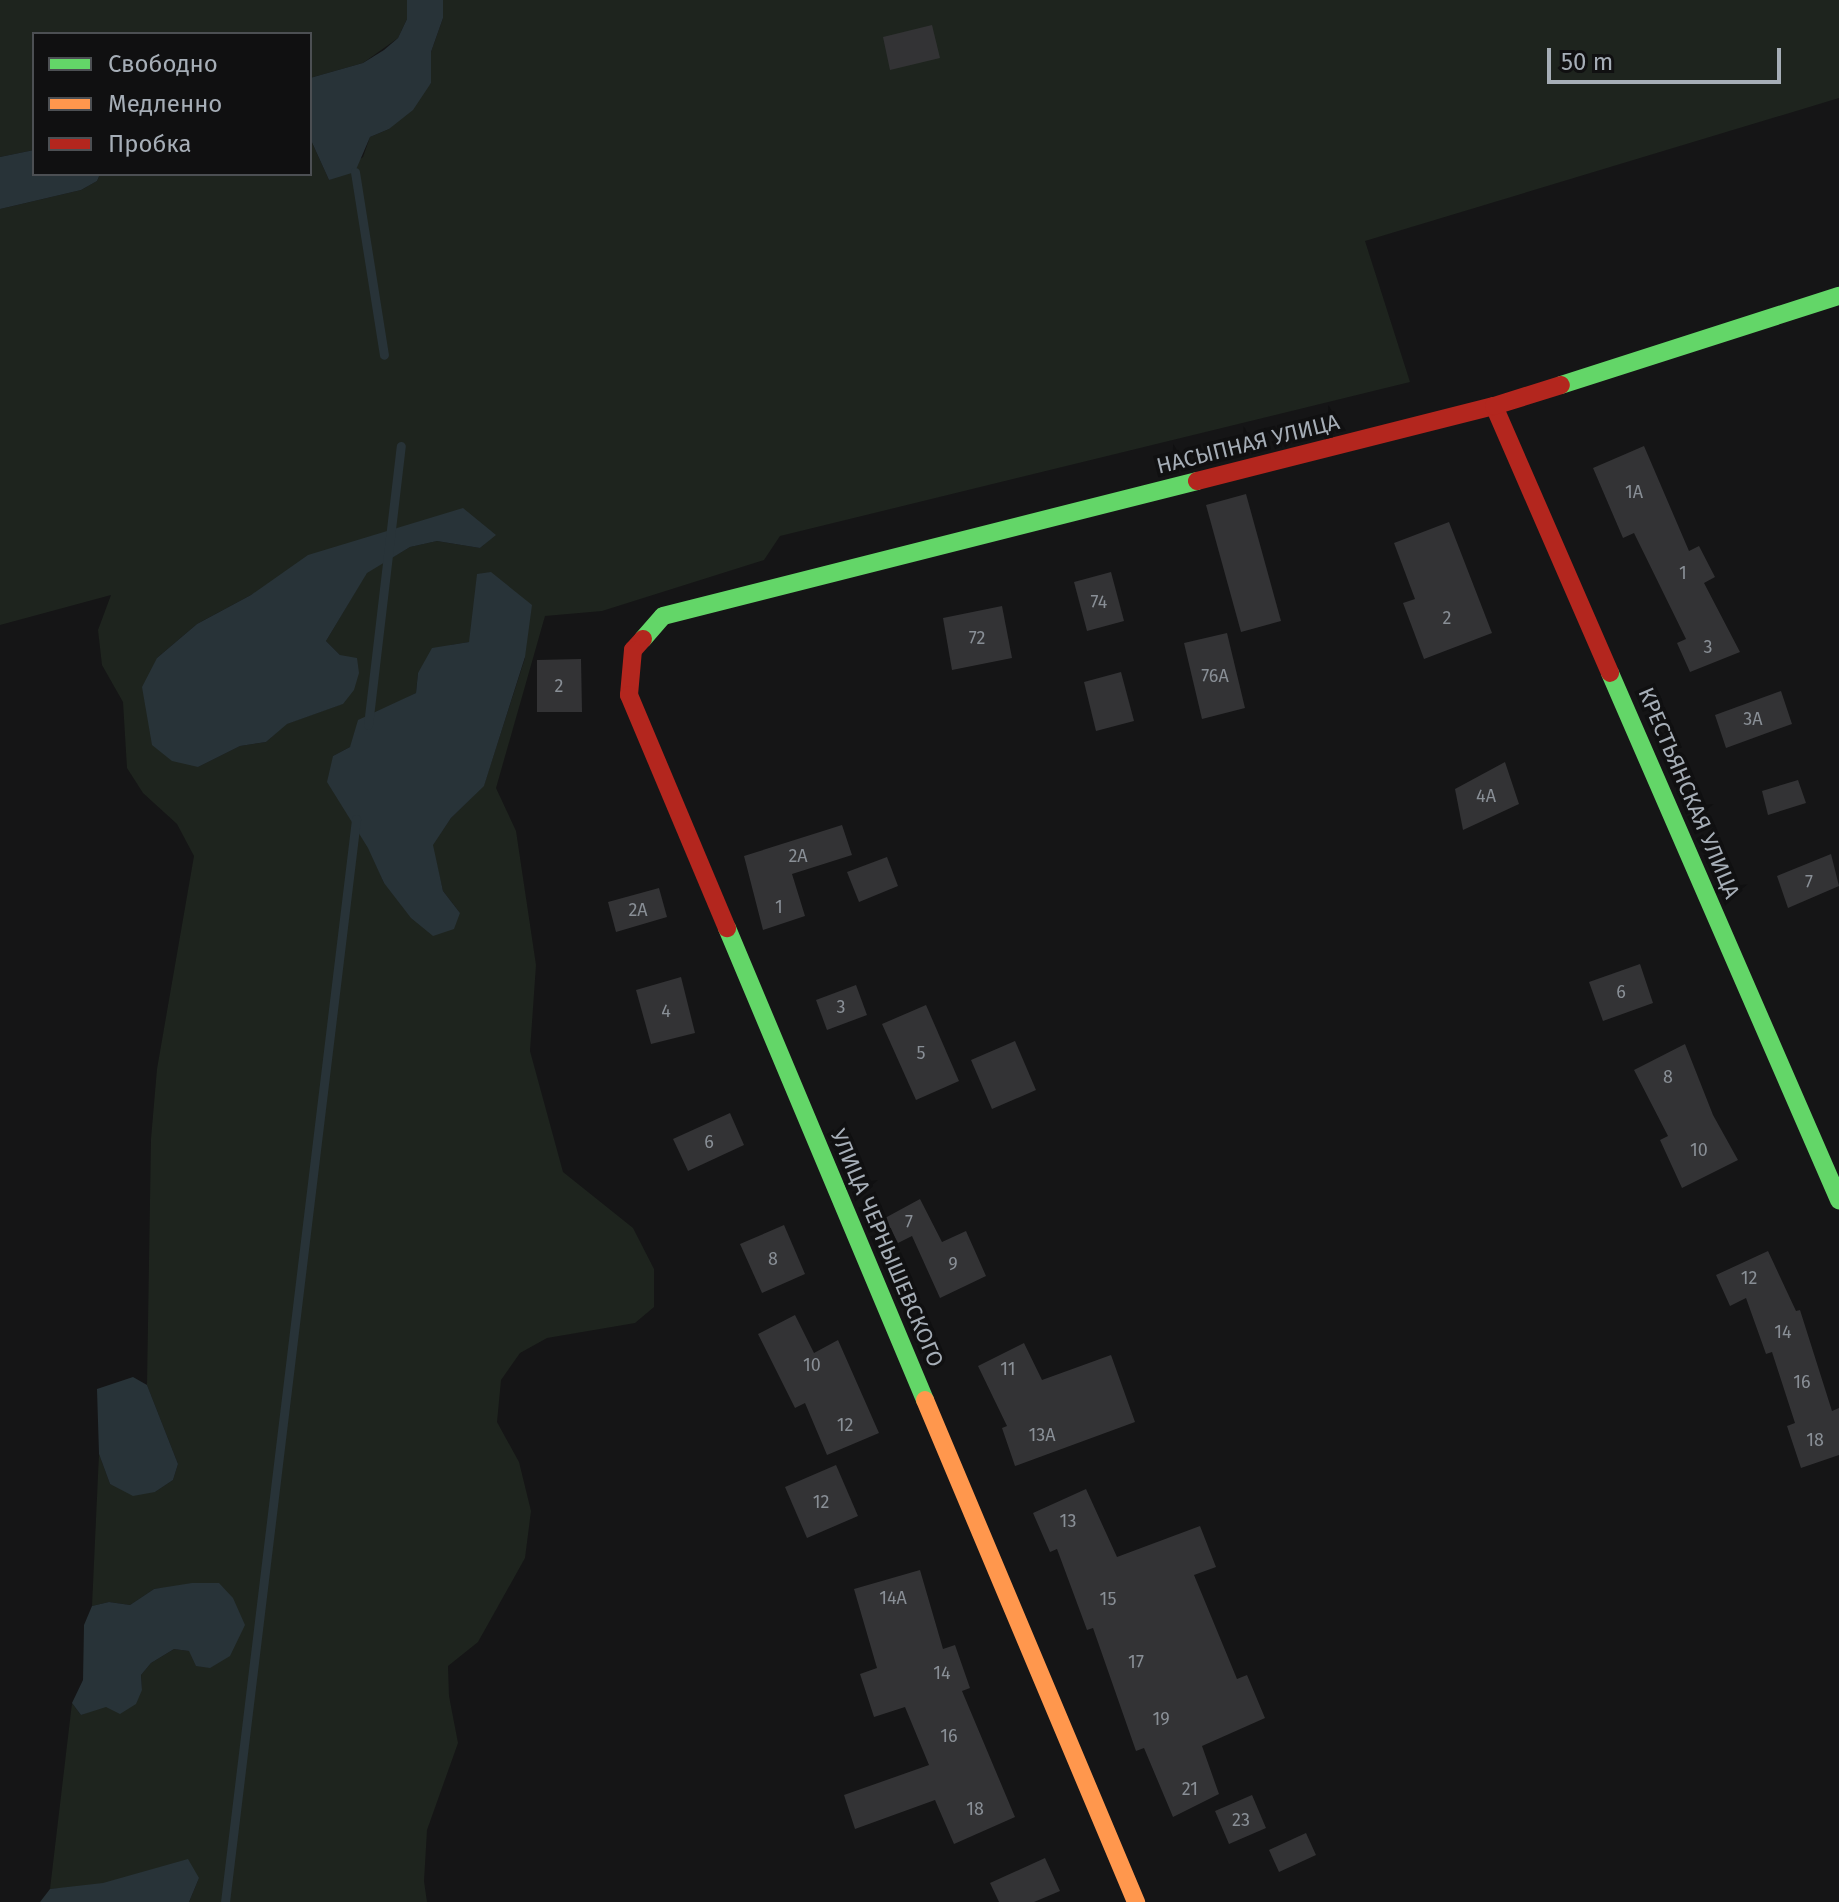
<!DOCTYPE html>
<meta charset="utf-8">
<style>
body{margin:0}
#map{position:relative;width:1839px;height:1902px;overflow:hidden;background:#151516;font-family:"Fira Sans",sans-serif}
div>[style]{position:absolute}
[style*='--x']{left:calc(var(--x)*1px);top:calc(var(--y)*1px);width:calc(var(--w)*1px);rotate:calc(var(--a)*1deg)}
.green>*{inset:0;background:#1e241e}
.water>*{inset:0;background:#283338}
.stream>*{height:9px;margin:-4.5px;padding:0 4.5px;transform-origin:4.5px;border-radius:4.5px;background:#283338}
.building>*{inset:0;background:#333335}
.fast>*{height:18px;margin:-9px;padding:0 9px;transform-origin:9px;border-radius:9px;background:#63d668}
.slow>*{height:18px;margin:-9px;padding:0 9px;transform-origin:9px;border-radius:9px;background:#ff974d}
.jam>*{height:18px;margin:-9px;padding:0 9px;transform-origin:9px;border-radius:9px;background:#b3261e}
span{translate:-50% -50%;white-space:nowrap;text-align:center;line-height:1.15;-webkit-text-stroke:7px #101011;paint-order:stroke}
.number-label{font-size:18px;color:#898f96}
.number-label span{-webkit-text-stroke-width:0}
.street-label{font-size:22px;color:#a6aeb7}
.legend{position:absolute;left:32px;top:32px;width:280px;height:144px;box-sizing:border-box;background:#101011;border:2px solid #4c4f53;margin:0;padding:10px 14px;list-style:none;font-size:24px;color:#a6aeb7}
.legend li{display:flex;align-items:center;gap:16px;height:40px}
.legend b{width:40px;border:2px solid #4c4f53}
.scale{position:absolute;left:1547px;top:48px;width:234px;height:36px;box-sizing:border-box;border:4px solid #a6aeb7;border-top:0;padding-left:10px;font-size:24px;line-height:28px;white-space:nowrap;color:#a6aeb7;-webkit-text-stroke:6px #101011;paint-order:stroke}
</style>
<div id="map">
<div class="green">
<div style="clip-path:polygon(0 0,407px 0,407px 19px,398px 38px,363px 63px,310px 78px,310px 34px,34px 34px,34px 150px,0 157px)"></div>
<div style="clip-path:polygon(evenodd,443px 0,1839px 0,1839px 98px,1365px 241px,1410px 382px,780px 536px,764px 560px,602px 611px,545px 616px,496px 788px,516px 831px,536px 965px,530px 1051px,563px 1172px,633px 1228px,654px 1269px,654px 1307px,635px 1323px,547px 1338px,520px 1353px,501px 1380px,497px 1422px,519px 1462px,531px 1511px,525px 1558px,478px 1642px,448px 1666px,449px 1696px,458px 1743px,427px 1830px,424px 1881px,427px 1902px,189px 1902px,199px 1878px,50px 1889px,72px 1703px,81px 1715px,142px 1690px,141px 1675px,151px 1663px,174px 1649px,189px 1651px,219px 1583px,154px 1589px,130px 1605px,109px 1602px,92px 1606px,99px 1454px,110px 1484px,155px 1492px,173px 1480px,178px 1464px,147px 1385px,151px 1139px,157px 1069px,194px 856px,177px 824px,143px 793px,127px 768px,123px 702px,102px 665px,98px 630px,111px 595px,0 625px,0 209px,81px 190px,97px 181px,100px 174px,310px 174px,310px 138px,329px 180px,363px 157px,370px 137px,389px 129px,431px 83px,431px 52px,443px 18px,443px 0,463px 509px,495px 535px,480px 548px,437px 541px,410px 547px,367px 572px,326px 641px,340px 655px,342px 704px,286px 724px,266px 742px,240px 746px,198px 767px,157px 658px,197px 624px,251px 595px,463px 509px,443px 0,469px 642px,525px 658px,484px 785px,451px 818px,432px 845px,443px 891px,460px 913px,384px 883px,333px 756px,350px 747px,391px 706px,416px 693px,418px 673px,451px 645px,469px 642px)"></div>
</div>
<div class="water">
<div style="clip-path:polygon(407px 0,443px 0,443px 18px,431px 52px,431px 83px,413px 110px,389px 129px,370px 137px,355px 172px,329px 180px,310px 138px,310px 78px,363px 63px,384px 50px,398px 38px,407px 19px)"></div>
<div style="clip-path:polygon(34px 150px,34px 174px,100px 174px,97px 181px,81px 190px,0 209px,0 157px)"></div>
<div style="clip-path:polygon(463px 508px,496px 535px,480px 548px,437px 541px,410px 547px,367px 573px,326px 641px,340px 655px,357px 658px,359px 673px,354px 690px,343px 704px,287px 724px,266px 742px,240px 746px,198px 767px,172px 761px,152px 745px,142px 687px,157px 658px,197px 624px,251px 595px,308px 555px)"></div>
<div style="clip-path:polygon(491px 572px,532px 605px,525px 657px,484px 786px,451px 818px,433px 845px,443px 891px,460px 913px,454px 929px,433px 936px,411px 918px,384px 883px,368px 848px,327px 782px,333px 756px,350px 747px,358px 720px,416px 693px,418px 673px,432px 648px,469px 642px,477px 574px)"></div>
<div style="clip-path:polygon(133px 1377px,147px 1385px,178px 1464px,173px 1480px,155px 1492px,133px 1496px,110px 1484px,99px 1454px,97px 1389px)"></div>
<div style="clip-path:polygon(192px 1583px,219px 1583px,233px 1598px,245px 1625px,230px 1656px,210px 1668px,196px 1666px,189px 1651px,174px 1649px,151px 1663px,141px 1675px,142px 1690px,136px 1704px,120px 1714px,106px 1707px,81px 1715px,72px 1703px,83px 1680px,84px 1625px,92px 1606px,109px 1602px,130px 1605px,154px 1589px)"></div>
<div style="clip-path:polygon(188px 1859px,199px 1878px,189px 1902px,40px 1902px,50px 1889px,103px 1883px)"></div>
</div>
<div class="stream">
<div style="--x:355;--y:172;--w:185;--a:81"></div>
<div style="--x:368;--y:725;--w:281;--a:-83.3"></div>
<div style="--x:225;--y:1902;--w:1091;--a:-83.1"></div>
</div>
<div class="building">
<div style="clip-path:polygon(932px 25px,940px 58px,890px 70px,883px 37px)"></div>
<div style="clip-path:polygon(1644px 446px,1689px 551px,1699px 546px,1715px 577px,1704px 583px,1740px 652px,1690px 672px,1677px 643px,1686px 639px,1634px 533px,1623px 538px,1593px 468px)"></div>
<div style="clip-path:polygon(1246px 494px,1281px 621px,1241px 632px,1206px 505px)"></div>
<div style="clip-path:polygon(1449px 522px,1492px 633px,1424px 659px,1403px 603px,1415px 599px,1394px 543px)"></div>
<div style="clip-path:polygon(1111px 572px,1124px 621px,1087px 631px,1074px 582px)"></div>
<div style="clip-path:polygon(1002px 606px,1012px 658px,952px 670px,943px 618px)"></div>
<div style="clip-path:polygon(1227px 633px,1245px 708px,1202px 719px,1184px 643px)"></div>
<div style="clip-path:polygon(581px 659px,582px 712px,537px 712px,537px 660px)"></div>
<div style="clip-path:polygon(1121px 672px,1134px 721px,1096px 731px,1084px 682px)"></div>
<div style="clip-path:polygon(1781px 691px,1792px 724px,1726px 748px,1715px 715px)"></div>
<div style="clip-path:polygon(1505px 762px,1519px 804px,1463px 830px,1455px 789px)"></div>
<div style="clip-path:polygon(1798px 780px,1806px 803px,1768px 815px,1762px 791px)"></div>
<div style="clip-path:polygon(842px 825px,852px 855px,792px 874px,805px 916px,763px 930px,744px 856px)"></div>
<div style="clip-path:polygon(1831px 854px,1839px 886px,1788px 908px,1777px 876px)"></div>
<div style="clip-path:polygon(887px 857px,898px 886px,859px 902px,847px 872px)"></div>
<div style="clip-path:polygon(659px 888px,667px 917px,616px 932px,608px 902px)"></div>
<div style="clip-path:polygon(1640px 964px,1653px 1003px,1603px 1021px,1589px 982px)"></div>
<div style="clip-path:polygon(681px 977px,695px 1033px,651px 1044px,636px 990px)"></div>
<div style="clip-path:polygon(856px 985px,867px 1015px,827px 1030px,816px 1000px)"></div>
<div style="clip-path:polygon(926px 1005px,959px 1081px,916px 1100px,882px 1024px)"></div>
<div style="clip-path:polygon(1015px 1041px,1036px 1090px,992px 1109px,971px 1060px)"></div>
<div style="clip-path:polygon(1685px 1044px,1713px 1115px,1738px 1160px,1682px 1188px,1660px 1140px,1668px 1136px,1634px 1070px)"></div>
<div style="clip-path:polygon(730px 1113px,744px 1145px,688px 1171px,673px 1139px)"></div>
<div style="clip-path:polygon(920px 1199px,942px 1242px,966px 1231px,986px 1276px,940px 1298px,912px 1236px,898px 1243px,885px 1218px)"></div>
<div style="clip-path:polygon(784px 1225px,805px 1274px,762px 1293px,740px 1244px)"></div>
<div style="clip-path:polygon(1768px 1251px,1796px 1311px,1800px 1310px,1832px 1411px,1839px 1408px,1839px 1455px,1801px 1468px,1787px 1426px,1795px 1423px,1772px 1352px,1766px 1354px,1746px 1298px,1730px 1306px,1716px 1275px)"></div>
<div style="clip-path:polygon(795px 1315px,814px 1353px,838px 1340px,879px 1433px,827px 1455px,805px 1403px,795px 1408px,758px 1334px)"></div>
<div style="clip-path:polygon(1024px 1343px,1042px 1380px,1111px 1355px,1135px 1422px,1015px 1466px,1002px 1428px,1007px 1426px,978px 1366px)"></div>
<div style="clip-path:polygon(836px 1465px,858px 1516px,807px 1538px,785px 1487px)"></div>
<div style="clip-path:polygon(1086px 1489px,1117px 1557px,1200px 1526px,1216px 1567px,1194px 1575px,1237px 1679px,1247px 1675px,1265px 1718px,1202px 1746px,1219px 1794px,1173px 1817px,1144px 1748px,1136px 1751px,1093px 1628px,1087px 1630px,1057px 1549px,1050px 1552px,1033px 1513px)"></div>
<div style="clip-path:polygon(920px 1570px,943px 1649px,955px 1645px,970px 1688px,962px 1691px,1015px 1817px,954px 1844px,935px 1800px,855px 1829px,844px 1795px,929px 1765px,905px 1707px,874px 1717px,860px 1674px,877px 1668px,854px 1589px)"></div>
<div style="clip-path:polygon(1252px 1795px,1266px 1828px,1229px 1844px,1215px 1811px)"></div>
<div style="clip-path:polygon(1306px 1833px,1316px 1855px,1279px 1872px,1269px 1850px)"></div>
<div style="clip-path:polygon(1045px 1858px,1060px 1891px,1034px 1902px,999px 1902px,990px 1883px)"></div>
</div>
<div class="fast">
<div style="--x:1561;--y:385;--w:292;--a:-17.8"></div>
<div style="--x:643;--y:639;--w:30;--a:-49"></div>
<div style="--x:663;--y:616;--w:551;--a:-14.19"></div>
<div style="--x:1610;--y:673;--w:575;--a:66.51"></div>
<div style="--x:727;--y:928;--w:512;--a:67.24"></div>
</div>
<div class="slow">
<div style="--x:925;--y:1400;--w:545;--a:67.2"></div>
</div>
<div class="jam">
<div style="--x:1494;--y:406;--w:291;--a:66.5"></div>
<div style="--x:1197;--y:481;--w:306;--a:-14.2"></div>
<div style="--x:1494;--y:406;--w:70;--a:-17.4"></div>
<div style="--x:643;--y:639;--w:15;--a:132"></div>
<div style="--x:633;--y:650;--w:45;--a:95.1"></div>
<div style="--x:629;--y:695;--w:253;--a:67.2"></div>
</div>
<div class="number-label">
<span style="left:1634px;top:492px">1А</span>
<span style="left:1683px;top:573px">1</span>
<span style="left:1099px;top:602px">74</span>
<span style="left:1447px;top:618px">2</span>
<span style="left:977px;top:638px">72</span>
<span style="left:1708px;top:647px">3</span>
<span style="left:1215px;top:676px">76А</span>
<span style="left:559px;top:686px">2</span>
<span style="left:1753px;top:719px">3А</span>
<span style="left:1486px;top:796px">4А</span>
<span style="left:798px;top:856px">2А</span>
<span style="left:1809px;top:882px">7</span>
<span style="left:779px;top:907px">1</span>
<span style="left:638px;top:910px">2А</span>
<span style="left:1621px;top:992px">6</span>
<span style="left:841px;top:1007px">3</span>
<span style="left:666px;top:1011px">4</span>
<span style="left:921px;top:1053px">5</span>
<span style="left:1668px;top:1077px">8</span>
<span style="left:709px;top:1142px">6</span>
<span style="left:1699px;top:1150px">10</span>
<span style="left:909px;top:1222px">7</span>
<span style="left:773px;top:1259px">8</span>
<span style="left:953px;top:1264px">9</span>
<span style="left:1749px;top:1278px">12</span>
<span style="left:1783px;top:1332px">14</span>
<span style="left:812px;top:1365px">10</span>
<span style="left:1008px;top:1369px">11</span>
<span style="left:1802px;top:1382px">16</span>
<span style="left:845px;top:1425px">12</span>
<span style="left:1042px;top:1435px">13А</span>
<span style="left:1815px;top:1440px">18</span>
<span style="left:821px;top:1502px">12</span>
<span style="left:1068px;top:1521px">13</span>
<span style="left:893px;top:1598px">14А</span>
<span style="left:1108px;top:1599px">15</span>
<span style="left:1136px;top:1662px">17</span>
<span style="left:942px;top:1673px">14</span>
<span style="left:1161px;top:1719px">19</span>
<span style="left:949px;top:1736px">16</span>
<span style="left:1190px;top:1789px">21</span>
<span style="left:975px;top:1809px">18</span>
<span style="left:1241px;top:1820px">23</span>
</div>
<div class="street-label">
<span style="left:1248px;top:444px;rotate:-14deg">НАСЫПНАЯ УЛИЦА</span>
<span style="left:1689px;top:793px;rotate:67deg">КРЕСТЬЯНСКАЯ УЛИЦА</span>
<span style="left:887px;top:1248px;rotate:67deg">УЛИЦА ЧЕРНЫШЕВСКОГО</span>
</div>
<ul class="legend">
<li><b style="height:10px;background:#63d668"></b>Свободно</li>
<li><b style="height:10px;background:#ff974d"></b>Медленно</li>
<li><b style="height:10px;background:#b3261e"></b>Пробка</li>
</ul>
<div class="scale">50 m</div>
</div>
